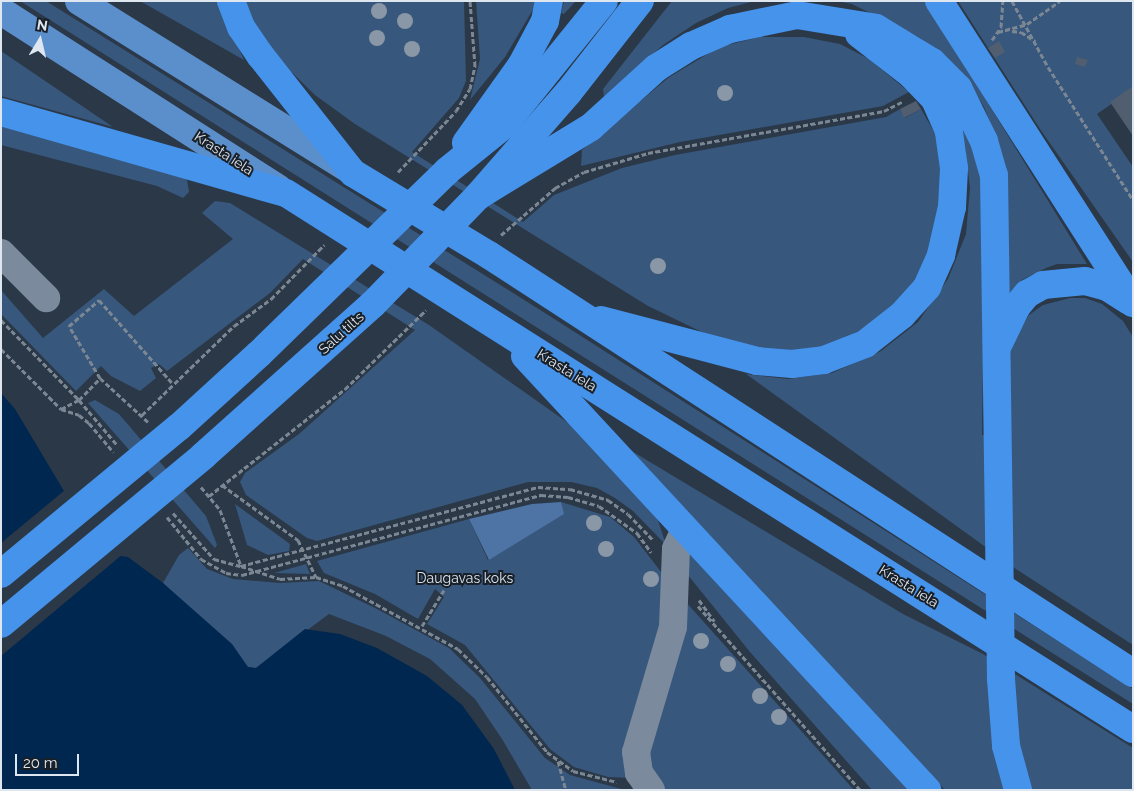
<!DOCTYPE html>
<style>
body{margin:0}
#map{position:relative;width:1134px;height:791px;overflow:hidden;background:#2b3848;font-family:Raleway,sans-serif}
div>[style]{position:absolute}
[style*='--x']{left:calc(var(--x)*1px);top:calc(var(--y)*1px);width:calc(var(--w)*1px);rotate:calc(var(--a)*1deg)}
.green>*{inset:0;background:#37577d}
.forest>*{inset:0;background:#4d74a4}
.water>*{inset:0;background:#002750}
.pier>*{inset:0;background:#2b3848}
.building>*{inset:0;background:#505e70}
.path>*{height:3px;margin-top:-1.5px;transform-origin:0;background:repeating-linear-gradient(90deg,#7c8794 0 5px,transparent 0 7.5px)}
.minor>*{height:28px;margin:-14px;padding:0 14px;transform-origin:14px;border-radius:14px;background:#7b8a9d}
.major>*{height:28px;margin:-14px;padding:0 14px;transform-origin:14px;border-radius:14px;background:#5b8fcc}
.highway>*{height:28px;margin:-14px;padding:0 14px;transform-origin:14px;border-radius:14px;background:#4693eb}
.trees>*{width:16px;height:16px;margin:-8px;border-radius:50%;background:#8a97a6}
span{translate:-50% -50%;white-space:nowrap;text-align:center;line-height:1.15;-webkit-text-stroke:4px #191f26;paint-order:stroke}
.street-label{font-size:14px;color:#dee6f0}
.park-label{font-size:14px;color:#d8e4f2}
.frame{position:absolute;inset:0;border:2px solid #dee6f0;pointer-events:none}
.north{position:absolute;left:15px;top:15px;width:50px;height:50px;-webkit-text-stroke:4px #191f26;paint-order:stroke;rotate:9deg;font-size:14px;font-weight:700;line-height:20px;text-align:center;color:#dee6f0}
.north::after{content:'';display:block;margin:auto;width:18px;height:22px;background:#dee6f0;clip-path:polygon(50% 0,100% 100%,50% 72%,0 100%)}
.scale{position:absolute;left:15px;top:754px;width:64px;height:22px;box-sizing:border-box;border:2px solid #dee6f0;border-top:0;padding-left:6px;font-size:15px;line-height:18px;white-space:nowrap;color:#dee6f0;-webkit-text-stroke:4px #191f26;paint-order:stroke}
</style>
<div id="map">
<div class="green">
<div style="clip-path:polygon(20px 1px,46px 1px,545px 313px,1133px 689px,1133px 704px)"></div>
<div style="clip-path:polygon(140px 1px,218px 1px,244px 60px)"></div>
<div style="clip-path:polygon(246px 1px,464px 1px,466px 81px,459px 98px,412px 152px,523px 222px,554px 195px,622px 168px,675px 155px,886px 117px,900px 109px,905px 118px,921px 109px,937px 137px,944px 200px,922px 272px,901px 300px,874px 323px,844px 339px,807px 351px,773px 351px,706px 334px,648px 306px,355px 124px,315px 95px,275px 56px,250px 18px)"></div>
<div style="clip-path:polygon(476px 1px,538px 1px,505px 57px,470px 100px,480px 59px)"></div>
<div style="clip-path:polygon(564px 1px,576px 1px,564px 14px,561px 13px)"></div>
<div style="clip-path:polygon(672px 1px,755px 1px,728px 8px,696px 23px,663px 45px,604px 97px,603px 89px)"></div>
<div style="clip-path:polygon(836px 1px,925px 1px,1087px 264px,1057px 264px,1046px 268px,1022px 280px,1009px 295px,999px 145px,984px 107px,966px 77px,920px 38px,852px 4px)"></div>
<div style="clip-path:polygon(958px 1px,1133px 1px,1133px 89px,1097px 114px,1133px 167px,1133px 262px,1040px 129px)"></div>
<div style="clip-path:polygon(760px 37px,804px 37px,840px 44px,869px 59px,909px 92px,883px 106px,680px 142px,581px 166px,582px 150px,668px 78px,719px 47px)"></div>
<div style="clip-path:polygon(1px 51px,113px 127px,1px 96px)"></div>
<div style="clip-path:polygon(945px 87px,979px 158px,985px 206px,982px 435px,1011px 434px,1009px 356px,1012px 344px,1029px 315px,1043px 305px,1070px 298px,1085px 298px,1102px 304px,1123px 321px,1133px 337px,1133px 645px,1016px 569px,746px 374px,788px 379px,832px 373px,881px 351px,918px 322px,948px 279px,966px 234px,970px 188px,965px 146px)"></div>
<div style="clip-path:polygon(1px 122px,181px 174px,187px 180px,189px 192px,183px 198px,157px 186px,1px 145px)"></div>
<div style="clip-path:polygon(215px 201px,230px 203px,429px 325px,574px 427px,655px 511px,666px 545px,633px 511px,615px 498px,597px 488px,571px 482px,528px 482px,317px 541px,307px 538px,246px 495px,240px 482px,245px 473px,299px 434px,415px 330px,303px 259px,270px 293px,167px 371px,159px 364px,151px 368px,156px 378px,140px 391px,111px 376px,101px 366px,76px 391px,1px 314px,1px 290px,43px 338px,104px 289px,134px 316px,233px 239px,202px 213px)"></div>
<div style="clip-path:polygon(95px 400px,119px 414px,206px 516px,217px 545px,215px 548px,88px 403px)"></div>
<div style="clip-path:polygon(630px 450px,903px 614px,983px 654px,1133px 748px,1133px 790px,1032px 790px,1030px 787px,1022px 790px,945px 790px)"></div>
<div style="clip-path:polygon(561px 502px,610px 517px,634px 537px,665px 577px,662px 629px,632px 778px,608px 777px,574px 767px,550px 749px,465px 645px,427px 624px,444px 597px,435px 589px,418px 619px,375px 594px,324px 573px,317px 561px,469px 519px,488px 560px,563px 514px)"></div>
<div style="clip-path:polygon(235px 504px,290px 544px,289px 551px,268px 555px,247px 545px)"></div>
<div style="clip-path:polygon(188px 548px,207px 569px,233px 579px,280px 583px,319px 581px,377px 609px,449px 648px,480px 678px,545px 758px,570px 775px,625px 790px,532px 790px,502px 739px,475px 699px,430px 659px,386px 636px,329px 614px,256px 668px,248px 667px,163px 583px,179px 555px)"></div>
<div style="clip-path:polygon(690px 549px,911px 790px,872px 790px,750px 652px,683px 569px)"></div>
<div style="clip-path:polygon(306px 564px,310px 574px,274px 573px)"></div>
<div style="clip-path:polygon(685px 601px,854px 790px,661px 790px,647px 766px,653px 710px)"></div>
</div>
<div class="forest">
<div style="clip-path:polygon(561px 502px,564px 514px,489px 560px,469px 519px,532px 504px)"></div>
</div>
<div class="water">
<div style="clip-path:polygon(1px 393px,15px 409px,64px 491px,120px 556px,128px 557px,163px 583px,232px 644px,248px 667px,256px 668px,305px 629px,340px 634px,377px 648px,427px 676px,462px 705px,494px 749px,515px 790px,1px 790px)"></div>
</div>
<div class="pier">
<div style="clip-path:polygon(65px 490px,123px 554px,1px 656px,1px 543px)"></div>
</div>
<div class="building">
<div style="clip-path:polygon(999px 41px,1005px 52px,995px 58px,988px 48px)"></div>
<div style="clip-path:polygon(1077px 57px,1088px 60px,1085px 67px,1075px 64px)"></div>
<div style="clip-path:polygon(1133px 86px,1133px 136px,1110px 102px)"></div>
<div style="clip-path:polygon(916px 101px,921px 109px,904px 118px,900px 109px)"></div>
</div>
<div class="path">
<div style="--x:1012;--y:1;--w:75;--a:61.4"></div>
<div style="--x:1048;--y:67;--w:158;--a:57.4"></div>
<div style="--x:1012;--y:31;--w:9;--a:6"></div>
<div style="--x:1021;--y:32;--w:17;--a:33"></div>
<div style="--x:998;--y:32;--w:30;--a:-15"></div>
<div style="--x:1027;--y:24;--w:40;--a:-34.9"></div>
<div style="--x:992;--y:40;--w:16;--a:-55"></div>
<div style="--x:1001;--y:27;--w:26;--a:-86"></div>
<div style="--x:398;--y:172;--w:84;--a:-46.4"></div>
<div style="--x:456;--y:111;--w:26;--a:-58"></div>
<div style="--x:470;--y:89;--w:24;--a:-78"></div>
<div style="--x:475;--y:66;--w:65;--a:-94.4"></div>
<div style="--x:501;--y:235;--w:72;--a:-41"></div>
<div style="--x:555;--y:188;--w:33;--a:-29"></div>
<div style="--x:584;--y:172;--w:67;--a:-16.5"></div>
<div style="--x:648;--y:153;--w:240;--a:-10.1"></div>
<div style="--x:884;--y:111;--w:22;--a:-27"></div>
<div style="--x:1;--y:320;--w:112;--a:45.7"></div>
<div style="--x:79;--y:400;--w:60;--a:49.7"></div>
<div style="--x:1;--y:349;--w:85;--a:45"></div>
<div style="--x:61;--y:409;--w:19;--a:18"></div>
<div style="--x:79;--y:415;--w:13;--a:39"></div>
<div style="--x:89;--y:423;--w:38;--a:50"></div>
<div style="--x:100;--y:378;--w:61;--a:-120.8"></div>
<div style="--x:69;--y:326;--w:40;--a:-41"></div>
<div style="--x:99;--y:300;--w:112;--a:48.6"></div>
<div style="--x:61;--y:409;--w:20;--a:-27"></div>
<div style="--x:79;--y:400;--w:30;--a:-46"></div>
<div style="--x:100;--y:378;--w:65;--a:42.5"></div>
<div style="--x:142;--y:415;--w:128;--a:-44.1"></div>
<div style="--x:234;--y:326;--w:46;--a:-36.1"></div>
<div style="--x:271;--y:299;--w:76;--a:-45.5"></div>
<div style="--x:222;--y:485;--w:94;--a:35.9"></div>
<div style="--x:298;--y:540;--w:41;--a:64.1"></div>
<div style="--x:316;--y:577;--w:28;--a:18"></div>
<div style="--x:343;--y:586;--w:131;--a:28.7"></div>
<div style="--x:458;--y:649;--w:40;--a:44"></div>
<div style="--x:487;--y:677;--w:96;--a:51.3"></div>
<div style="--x:547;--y:752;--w:32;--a:36"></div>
<div style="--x:573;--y:771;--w:45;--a:14"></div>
<div style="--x:201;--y:487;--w:30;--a:50"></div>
<div style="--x:220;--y:510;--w:60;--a:69.4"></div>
<div style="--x:241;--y:566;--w:41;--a:18.4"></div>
<div style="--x:280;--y:579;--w:36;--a:-3"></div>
<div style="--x:209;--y:496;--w:173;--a:-38.2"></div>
<div style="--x:345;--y:389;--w:113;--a:-44.3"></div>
<div style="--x:173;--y:513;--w:62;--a:48.3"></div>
<div style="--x:214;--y:559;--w:28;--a:15"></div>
<div style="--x:241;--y:566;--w:307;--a:-14.9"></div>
<div style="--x:538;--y:487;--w:32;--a:4"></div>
<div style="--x:570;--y:489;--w:40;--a:16"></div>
<div style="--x:608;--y:500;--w:24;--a:35"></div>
<div style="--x:628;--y:514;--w:37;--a:46"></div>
<div style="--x:167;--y:517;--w:54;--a:51"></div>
<div style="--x:201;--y:559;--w:29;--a:29"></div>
<div style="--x:226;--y:573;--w:16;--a:7"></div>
<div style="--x:242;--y:575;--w:310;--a:-15"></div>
<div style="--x:541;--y:495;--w:27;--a:4"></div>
<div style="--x:568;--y:497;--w:32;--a:16"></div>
<div style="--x:599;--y:506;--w:47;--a:35.4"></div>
<div style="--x:637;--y:533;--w:24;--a:54"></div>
<div style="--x:699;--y:600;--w:26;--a:54"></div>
<div style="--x:698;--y:606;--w:245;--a:48.6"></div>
<div style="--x:422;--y:626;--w:42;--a:-58.6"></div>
<div style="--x:558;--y:761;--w:30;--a:75"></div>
</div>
<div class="minor">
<div style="--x:1;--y:253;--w:64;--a:45"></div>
<div style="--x:651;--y:790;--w:21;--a:-125"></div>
<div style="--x:639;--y:773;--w:21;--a:-98"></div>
<div style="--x:636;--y:752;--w:130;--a:-73.5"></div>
<div style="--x:673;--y:627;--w:78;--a:-87.8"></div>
<div style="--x:676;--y:549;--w:21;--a:-65"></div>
</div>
<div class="major">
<div style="--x:79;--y:1;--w:319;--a:31.9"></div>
<div style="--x:1;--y:11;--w:329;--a:32.6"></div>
</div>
<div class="highway">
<div style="--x:231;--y:1;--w:28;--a:69"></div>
<div style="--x:241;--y:27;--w:34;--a:56"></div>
<div style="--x:260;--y:55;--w:150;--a:51.8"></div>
<div style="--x:353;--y:173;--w:159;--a:31.1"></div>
<div style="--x:489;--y:255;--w:768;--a:32.99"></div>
<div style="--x:939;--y:1;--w:359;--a:57.3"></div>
<div style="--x:1;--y:112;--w:296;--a:15.9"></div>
<div style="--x:286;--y:193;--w:1002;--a:32.33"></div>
<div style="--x:466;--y:143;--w:95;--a:-54.5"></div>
<div style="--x:521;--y:66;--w:51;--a:-61.9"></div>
<div style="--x:545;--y:21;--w:20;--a:-79"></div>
<div style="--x:478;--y:196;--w:132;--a:-31.4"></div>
<div style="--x:591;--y:127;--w:88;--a:-42.2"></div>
<div style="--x:656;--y:68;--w:41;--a:-32.2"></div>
<div style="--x:691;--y:46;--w:43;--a:-23.6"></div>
<div style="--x:730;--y:29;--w:68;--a:-11.8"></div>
<div style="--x:797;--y:15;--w:80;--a:9.3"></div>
<div style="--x:876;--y:28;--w:66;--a:31.3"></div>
<div style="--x:932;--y:62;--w:37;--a:45"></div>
<div style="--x:958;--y:88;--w:59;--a:63.9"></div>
<div style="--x:984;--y:141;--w:35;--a:74"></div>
<div style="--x:994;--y:175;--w:504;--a:89.2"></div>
<div style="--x:1001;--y:679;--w:67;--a:85.7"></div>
<div style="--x:1006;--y:746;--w:46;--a:74.7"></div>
<div style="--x:601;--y:320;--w:161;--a:14.7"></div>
<div style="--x:757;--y:361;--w:35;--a:5"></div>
<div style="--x:792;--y:364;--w:32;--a:-7"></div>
<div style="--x:824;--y:360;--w:44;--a:-21.3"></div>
<div style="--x:865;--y:344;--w:47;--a:-38.1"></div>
<div style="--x:902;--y:315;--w:38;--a:-48"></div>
<div style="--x:927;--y:287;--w:35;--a:-66"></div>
<div style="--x:941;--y:255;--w:49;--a:-77.1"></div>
<div style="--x:952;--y:207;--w:39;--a:-87"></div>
<div style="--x:954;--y:168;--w:37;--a:-98"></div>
<div style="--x:949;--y:131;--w:36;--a:-114"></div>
<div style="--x:934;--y:98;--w:32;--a:-134"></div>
<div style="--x:912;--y:75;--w:67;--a:-142.3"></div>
<div style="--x:998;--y:345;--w:43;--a:-64"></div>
<div style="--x:1017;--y:306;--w:16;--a:-50"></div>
<div style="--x:1027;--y:294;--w:18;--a:-29"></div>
<div style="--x:1043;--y:285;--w:42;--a:-5.4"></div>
<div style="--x:1085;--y:281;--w:23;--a:15"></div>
<div style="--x:1107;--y:287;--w:26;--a:32"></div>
<div style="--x:525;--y:356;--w:592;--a:47.19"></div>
<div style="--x:1;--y:574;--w:231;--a:-39.6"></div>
<div style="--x:179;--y:427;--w:108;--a:-42.4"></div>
<div style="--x:259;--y:354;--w:262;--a:-44.2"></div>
<div style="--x:447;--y:171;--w:73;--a:-38.9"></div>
<div style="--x:504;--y:125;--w:159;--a:-51.1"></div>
<div style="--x:1;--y:624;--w:263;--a:-39.7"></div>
<div style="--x:203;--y:456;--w:228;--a:-41.8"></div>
<div style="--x:373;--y:304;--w:151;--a:-45.8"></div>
<div style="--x:478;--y:196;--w:137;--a:-48.9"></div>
<div style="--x:568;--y:93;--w:117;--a:-52"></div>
</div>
<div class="trees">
<div style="left:379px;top:11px"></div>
<div style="left:405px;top:21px"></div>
<div style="left:377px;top:38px"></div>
<div style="left:412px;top:49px"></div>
<div style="left:725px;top:93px"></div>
<div style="left:658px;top:266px"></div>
<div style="left:594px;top:523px"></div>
<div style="left:606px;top:549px"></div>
<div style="left:651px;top:579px"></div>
<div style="left:701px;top:641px"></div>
<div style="left:728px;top:664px"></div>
<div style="left:760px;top:696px"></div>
<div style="left:779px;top:717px"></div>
</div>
<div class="street-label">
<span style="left:224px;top:153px;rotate:33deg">Krasta iela</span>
<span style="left:341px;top:333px;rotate:-42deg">Salu tilts</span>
<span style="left:567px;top:370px;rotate:32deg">Krasta iela</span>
<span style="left:909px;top:586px;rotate:32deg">Krasta iela</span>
</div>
<div class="park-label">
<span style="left:465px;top:578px">Daugavas koks</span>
</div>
<div class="frame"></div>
<div class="north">N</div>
<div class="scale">20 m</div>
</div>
